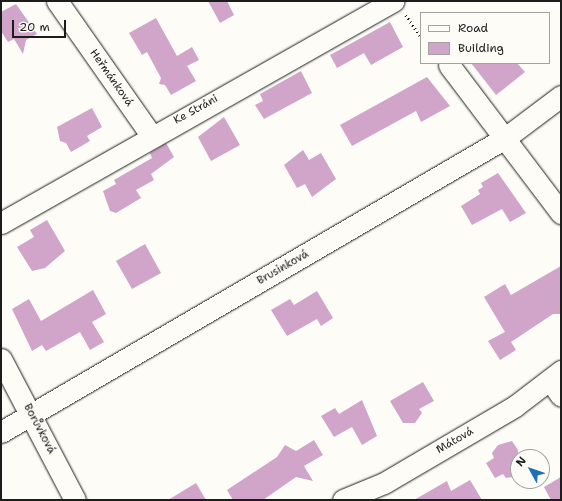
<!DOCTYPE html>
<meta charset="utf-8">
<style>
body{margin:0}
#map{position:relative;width:562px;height:501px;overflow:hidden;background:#fdfcf7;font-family:"Shantell Sans",sans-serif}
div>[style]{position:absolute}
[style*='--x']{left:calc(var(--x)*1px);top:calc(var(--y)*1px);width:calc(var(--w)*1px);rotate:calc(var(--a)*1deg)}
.building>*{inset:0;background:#d0a5c9}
.path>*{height:2.5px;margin-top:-1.25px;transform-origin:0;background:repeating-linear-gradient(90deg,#1c1c1c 0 1px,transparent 0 4px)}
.roads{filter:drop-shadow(0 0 1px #1c1c1c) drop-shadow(0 0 1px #1c1c1c)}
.minor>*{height:21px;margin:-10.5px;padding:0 10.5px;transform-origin:10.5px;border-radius:10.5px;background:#fdfcf7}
span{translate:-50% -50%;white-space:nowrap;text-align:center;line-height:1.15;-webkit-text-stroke:3px #fdfcf7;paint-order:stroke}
.street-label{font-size:11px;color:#1c1c1c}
.frame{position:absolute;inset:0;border:2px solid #1c1c1c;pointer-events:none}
.legend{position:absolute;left:420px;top:12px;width:130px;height:52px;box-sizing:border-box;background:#fdfcf7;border:1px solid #a3a29f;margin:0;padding:5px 7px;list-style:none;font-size:12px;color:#1c1c1c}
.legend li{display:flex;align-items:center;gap:8px;height:20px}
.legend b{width:20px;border:1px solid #a3a29f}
.north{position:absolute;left:510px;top:449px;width:40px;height:40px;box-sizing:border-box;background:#fdfcf7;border:1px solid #a3a29f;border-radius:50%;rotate:310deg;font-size:11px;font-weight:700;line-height:16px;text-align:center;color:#1c1c1c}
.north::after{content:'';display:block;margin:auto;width:14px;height:18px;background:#1f6fb2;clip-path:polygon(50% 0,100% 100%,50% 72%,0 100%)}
.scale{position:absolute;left:12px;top:20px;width:54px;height:18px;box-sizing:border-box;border:2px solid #1c1c1c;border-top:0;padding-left:5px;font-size:12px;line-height:14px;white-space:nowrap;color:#1c1c1c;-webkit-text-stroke:3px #fdfcf7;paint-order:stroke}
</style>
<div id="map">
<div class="building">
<div style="clip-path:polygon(208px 1px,227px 1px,234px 15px,220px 23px)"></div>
<div style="clip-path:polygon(16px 4px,37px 34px,26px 40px,23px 54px,14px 39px,8px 42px,1px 31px,1px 12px)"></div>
<div style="clip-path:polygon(156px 18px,177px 56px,192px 47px,199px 60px,187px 66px,196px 81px,171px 95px,165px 85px,159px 84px,161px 78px,147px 52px,142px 55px,129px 33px)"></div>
<div style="clip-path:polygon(390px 22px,403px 47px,371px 65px,364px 53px,337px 68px,330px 55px)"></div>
<div style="clip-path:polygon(471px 63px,517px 63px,525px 72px,496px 95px)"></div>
<div style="clip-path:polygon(301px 71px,312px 93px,264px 119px,255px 105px,263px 101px,260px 94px)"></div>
<div style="clip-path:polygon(427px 77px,450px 106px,421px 122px,416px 111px,352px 146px,340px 125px)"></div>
<div style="clip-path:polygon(92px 108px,102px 127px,87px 136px,90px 141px,71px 152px,66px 143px,60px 141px,57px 127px)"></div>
<div style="clip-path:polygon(224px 117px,240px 145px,211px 161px,198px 137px)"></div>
<div style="clip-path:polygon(166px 143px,174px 157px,151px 174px,154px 180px,136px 190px,141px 198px,116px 213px,110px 211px,103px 191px,116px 184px,114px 180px,152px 158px,150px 153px)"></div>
<div style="clip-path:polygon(303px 150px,309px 160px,321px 153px,336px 179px,312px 197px,305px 184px,297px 188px,284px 165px)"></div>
<div style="clip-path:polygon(498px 173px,526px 213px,510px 222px,502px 209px,472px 225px,461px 206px,480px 194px,478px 190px,483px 187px,481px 183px)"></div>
<div style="clip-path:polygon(47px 220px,65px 251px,45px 268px,32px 271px,17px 247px,34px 237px,30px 230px)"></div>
<div style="clip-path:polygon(145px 244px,161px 273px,132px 289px,116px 261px)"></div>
<div style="clip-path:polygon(561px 266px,561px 314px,553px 314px,511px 342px,516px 350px,500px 360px,488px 341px,505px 332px,484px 297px,505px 284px,511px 295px)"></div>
<div style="clip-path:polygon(93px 290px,106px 314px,92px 322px,104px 342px,90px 350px,80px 332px,46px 351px,42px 345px,32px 351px,12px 309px,29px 299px,41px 321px)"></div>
<div style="clip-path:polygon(317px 291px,333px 318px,321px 326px,317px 319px,287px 336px,271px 310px,290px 299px,294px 305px)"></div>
<div style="clip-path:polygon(423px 382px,434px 401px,419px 409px,422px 413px,415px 423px,403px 423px,390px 401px)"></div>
<div style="clip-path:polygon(362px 400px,377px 436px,362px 445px,352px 427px,334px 437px,321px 416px,335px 408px,339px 414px)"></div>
<div style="clip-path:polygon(314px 440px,323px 455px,304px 466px,313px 481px,296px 477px,263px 500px,233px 500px,227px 490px,277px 457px,285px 445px,296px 451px)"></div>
<div style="clip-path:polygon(512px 441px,518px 450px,518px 476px,506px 478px,503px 474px,495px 478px,486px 463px,494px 458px,492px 453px,498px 445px)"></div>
<div style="clip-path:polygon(561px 477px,561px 500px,551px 500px,544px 487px)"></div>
<div style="clip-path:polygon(470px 480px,482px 500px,414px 500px,447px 481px,451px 491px)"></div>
<div style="clip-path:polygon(196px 483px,206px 500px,168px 500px)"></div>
</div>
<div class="path">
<div style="--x:406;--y:15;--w:27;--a:56"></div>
</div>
<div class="roads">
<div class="minor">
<div style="--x:57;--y:1;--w:164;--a:55"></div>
<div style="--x:449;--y:65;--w:186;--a:52.9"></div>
<div style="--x:1;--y:223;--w:451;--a:-29.5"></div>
<div style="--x:1;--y:359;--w:159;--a:62.3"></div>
<div style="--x:550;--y:380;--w:19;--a:55"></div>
<div style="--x:1;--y:432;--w:583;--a:-30.26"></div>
<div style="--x:505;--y:138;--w:70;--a:-36.9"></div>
<div style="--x:343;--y:500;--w:44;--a:-22.5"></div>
<div style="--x:384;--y:483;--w:152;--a:-30.4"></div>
<div style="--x:515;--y:406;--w:58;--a:-37.3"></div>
</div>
</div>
<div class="street-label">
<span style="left:111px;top:78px;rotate:55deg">Heřmánková</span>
<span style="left:196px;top:110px;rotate:-29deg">Ke Stráni</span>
<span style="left:283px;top:268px;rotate:-30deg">Brusinková</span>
<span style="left:39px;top:429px;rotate:62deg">Borůvková</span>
<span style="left:455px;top:441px;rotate:-30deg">Mátová</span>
</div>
<div class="frame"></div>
<ul class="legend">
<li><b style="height:5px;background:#fdfcf7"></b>Road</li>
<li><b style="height:11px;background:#d0a5c9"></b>Building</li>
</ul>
<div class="north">N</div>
<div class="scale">20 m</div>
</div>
